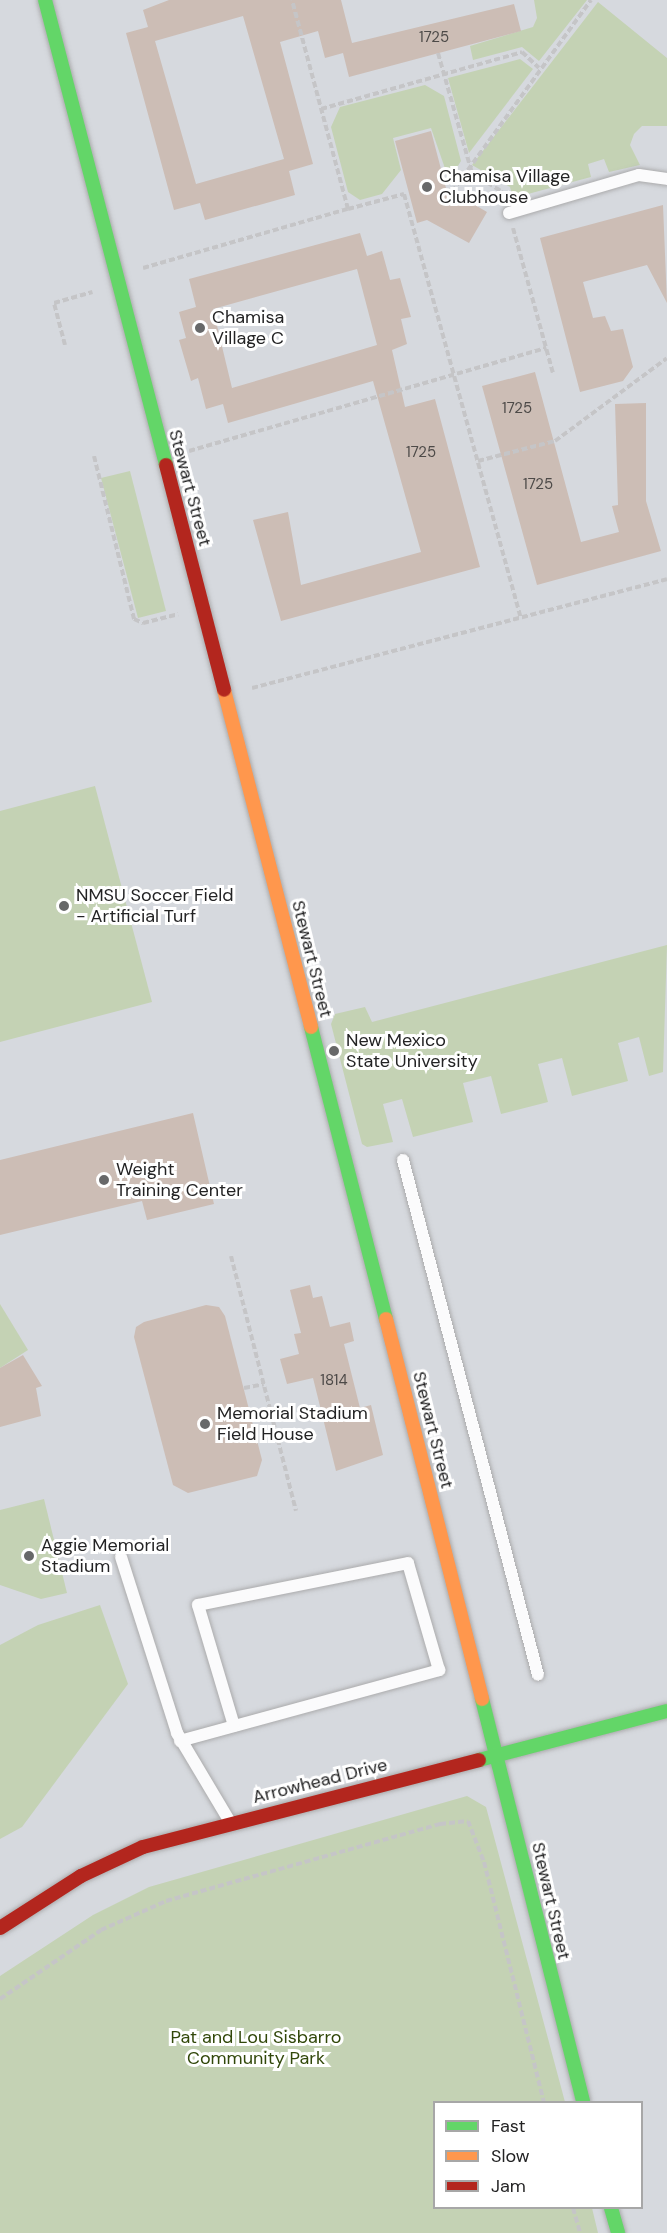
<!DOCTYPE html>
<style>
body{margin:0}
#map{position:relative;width:667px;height:2233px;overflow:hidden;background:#e6e7e8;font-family:"DM Sans",sans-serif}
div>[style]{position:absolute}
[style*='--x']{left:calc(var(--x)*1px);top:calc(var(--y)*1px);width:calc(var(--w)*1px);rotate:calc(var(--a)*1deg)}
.built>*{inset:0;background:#d6d9de}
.green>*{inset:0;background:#c4d2b4}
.building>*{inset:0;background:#ccbdb5}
.path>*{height:4px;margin-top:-2px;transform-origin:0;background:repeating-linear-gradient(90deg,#c5c5c7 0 6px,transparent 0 9px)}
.roads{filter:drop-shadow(0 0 2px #ababac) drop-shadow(0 0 2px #ababac)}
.lane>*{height:12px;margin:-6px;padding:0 6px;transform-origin:6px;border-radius:6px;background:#fbfbfc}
.fast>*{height:14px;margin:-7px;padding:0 7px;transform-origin:7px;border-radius:7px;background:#63d668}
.slow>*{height:14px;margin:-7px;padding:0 7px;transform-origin:7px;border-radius:7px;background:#ff974d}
.jam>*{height:14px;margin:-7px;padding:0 7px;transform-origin:7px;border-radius:7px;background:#b3261e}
.dots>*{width:16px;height:16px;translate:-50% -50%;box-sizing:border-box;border:3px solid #fff;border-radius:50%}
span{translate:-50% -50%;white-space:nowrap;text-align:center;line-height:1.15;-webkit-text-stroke:6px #fff;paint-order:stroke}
.number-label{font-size:15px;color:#4d4a48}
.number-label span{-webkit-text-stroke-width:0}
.poi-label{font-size:18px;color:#232324}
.left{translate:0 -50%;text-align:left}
.street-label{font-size:18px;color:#232324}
.park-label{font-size:18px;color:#314709}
.legend{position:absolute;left:433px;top:2101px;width:210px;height:108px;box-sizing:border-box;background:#fff;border:2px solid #a7a7a7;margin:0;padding:8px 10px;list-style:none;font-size:18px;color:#232324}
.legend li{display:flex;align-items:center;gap:12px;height:30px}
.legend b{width:30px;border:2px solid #a7a7a7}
</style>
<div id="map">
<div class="built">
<div style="clip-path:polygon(evenodd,0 0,667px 0,667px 2233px,0 2233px,0 0,434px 2102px,642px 2102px,642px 2208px,434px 2208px,434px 2102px)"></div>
</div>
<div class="green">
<div style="clip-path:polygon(534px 0,587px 0,539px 61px,522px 47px,473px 60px,470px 46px,533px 27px,537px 18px)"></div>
<div style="clip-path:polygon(598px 2px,667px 58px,667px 126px,642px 126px,634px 134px,630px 145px,640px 165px,609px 172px,604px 159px,588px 164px,591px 177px,513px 198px,510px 187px,472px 165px)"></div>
<div style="clip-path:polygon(520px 59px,533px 69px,469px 153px,448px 78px)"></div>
<div style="clip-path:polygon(425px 85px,444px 96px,461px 161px,449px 180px,431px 128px,393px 138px,401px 170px,382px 194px,360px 200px,348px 192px,331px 127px,340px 107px)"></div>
<div style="clip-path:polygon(130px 471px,166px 611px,138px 618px,101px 478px)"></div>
<div style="clip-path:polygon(95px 786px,152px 1002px,0 1042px,0 811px)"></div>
<div style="clip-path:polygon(667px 945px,663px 1072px,649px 1076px,639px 1037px,618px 1043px,628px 1081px,572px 1096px,562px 1058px,538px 1064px,548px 1102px,501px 1114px,491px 1076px,463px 1083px,473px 1122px,413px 1137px,402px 1099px,383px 1104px,393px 1142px,367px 1147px,362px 1144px,331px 1024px,335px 1014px,365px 1007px,372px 1022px)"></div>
<div style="clip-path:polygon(0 1304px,28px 1350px,0 1368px)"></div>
<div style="clip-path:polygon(44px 1499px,67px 1593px,41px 1599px,0 1585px,0 1510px)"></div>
<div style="clip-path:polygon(100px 1605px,128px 1684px,22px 1827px,0 1839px,0 1645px,38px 1625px)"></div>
<div style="clip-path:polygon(467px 1796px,486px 1807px,565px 2102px,434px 2102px,434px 2208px,592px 2208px,598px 2233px,0 2233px,0 1976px,93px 1915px,149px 1887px)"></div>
</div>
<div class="building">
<div style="clip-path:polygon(evenodd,169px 0,341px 0,352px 43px,514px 4px,521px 31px,349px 77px,343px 53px,325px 58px,318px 31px,280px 42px,313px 164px,289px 171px,295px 195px,205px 220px,200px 203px,174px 210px,126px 33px,148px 27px,143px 10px,169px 0,243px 16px,284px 159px,196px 184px,155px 41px,243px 16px)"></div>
<div style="clip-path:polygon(431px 131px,446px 188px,487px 212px,469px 243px,427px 220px,417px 223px,395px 141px)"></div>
<div style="clip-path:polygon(663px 205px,667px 303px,647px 265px,583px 282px,593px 318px,605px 316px,611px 331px,623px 329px,633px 367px,623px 381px,580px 392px,540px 238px)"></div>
<div style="clip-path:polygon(evenodd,360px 233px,367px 256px,382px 251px,390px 280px,400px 278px,411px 317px,401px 319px,407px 344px,392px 350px,405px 407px,435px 399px,480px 567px,281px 621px,253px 520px,288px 512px,301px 585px,421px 552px,373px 381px,228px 423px,223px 404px,206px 409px,198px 378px,191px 381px,179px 340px,186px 338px,179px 312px,196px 307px,189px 279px,360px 233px,357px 269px,377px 345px,232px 388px,213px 309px,357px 269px)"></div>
<div style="clip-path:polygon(535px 372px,581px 542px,619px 532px,612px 506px,618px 505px,615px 404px,646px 403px,646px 501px,661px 551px,537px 585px,482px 386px)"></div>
<div style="clip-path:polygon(193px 1113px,214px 1204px,147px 1220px,142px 1201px,0 1235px,0 1160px)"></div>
<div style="clip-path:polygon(310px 1285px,313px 1298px,322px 1296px,330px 1327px,350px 1322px,354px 1341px,344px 1344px,360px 1408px,371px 1405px,383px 1455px,336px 1471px,313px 1378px,287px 1384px,280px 1359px,299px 1354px,294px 1334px,301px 1333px,290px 1290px)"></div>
<div style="clip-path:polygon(206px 1305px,219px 1307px,225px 1316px,262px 1460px,257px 1476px,188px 1493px,173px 1485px,134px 1337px,136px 1327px,144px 1322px)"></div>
<div style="clip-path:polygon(23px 1355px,42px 1386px,36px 1388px,41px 1416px,0 1427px,0 1368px)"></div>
</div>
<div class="path">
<div style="--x:438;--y:53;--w:125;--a:74.2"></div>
<div style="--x:472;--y:173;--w:34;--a:32"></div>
<div style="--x:501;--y:191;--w:8;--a:67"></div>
<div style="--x:321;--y:109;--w:209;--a:-15.8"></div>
<div style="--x:522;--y:52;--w:23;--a:43"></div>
<div style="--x:452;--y:192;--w:237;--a:-54.1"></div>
<div style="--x:348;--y:209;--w:58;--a:-15"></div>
<div style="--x:404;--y:194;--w:440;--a:74.6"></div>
<div style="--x:513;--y:228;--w:150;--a:74.6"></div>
<div style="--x:143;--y:268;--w:213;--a:-16.1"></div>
<div style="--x:348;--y:209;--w:216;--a:-105"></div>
<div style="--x:65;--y:345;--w:43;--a:-104.7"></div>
<div style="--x:54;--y:303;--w:40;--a:-16"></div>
<div style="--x:189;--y:451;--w:372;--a:-16.1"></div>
<div style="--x:94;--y:456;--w:168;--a:76.2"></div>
<div style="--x:134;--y:619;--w:10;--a:24"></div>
<div style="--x:143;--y:623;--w:36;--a:-14"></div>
<div style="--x:478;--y:461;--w:80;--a:-14.6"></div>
<div style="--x:555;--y:441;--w:139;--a:-36.5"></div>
<div style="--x:252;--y:688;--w:429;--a:-14.7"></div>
<div style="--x:231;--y:1256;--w:263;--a:75.7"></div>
<div style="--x:244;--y:1388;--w:20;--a:-11"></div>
<div style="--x:0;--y:1999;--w:122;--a:-34.3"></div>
<div style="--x:101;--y:1930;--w:71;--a:-24"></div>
<div style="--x:166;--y:1901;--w:285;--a:-15.7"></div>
<div style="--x:440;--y:1824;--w:28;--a:-6"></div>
<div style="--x:468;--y:1821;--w:44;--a:68.7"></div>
<div style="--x:484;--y:1862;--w:247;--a:76"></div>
<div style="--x:573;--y:2208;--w:26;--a:74"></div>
</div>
<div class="roads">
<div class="lane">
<div style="--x:509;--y:213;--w:135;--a:-16.3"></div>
<div style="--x:639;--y:175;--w:28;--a:8"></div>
<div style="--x:403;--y:1160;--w:532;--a:75.31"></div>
<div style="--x:121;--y:1557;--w:185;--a:72.3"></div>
<div style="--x:177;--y:1733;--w:104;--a:59.2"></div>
<div style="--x:180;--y:1741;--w:269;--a:-15.3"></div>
<div style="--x:439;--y:1670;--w:111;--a:-106.2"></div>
<div style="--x:408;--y:1563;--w:214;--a:168.7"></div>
<div style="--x:198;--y:1605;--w:126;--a:73.4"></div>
</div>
<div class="fast">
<div style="--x:45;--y:0;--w:480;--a:75.4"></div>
<div style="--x:311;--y:1027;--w:301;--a:75.6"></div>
<div style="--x:482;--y:1699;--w:415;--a:75.9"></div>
<div style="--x:479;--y:1760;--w:194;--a:-14.6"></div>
<div style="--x:611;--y:2208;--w:26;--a:74"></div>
</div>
<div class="slow">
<div style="--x:224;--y:690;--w:348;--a:75.5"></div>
<div style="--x:386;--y:1319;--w:392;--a:75.8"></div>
</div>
<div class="jam">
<div style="--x:166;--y:465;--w:232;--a:75.5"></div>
<div style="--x:0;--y:1928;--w:96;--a:-32.7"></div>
<div style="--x:81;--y:1876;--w:68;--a:-25.1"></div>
<div style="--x:143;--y:1847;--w:347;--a:-14.5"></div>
</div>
</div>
<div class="dots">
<div style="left:427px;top:187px;background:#676869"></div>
<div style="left:200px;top:328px;background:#676869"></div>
<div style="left:64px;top:906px;background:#676869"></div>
<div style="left:334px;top:1051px;background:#676869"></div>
<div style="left:104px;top:1180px;background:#676869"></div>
<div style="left:205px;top:1424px;background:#676869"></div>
<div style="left:29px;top:1556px;background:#676869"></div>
</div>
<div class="number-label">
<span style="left:434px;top:38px">1725</span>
<span style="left:517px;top:409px">1725</span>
<span style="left:421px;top:453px">1725</span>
<span style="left:538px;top:485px">1725</span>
<span style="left:334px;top:1381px">1814</span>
</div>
<div class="poi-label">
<span class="left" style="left:439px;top:187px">Chamisa Village<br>Clubhouse</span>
<span class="left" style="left:212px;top:328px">Chamisa<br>Village C</span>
<span class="left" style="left:76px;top:906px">NMSU Soccer Field<br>- Artificial Turf</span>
<span class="left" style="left:346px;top:1051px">New Mexico<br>State University</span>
<span class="left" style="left:116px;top:1180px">Weight<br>Training Center</span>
<span class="left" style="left:217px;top:1424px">Memorial Stadium<br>Field House</span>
<span class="left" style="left:41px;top:1556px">Aggie Memorial<br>Stadium</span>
</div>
<div class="street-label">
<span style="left:190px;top:488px;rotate:75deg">Stewart Street</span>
<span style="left:312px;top:959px;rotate:76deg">Stewart Street</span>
<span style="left:433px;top:1430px;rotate:76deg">Stewart Street</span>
<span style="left:320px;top:1781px;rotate:-14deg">Arrowhead Drive</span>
<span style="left:551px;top:1901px;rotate:77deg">Stewart Street</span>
</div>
<div class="park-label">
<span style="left:256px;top:2048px">Pat and Lou Sisbarro<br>Community Park</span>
</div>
<ul class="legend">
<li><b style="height:8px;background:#63d668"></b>Fast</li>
<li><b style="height:8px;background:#ff974d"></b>Slow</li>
<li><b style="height:8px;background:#b3261e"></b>Jam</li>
</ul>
</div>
